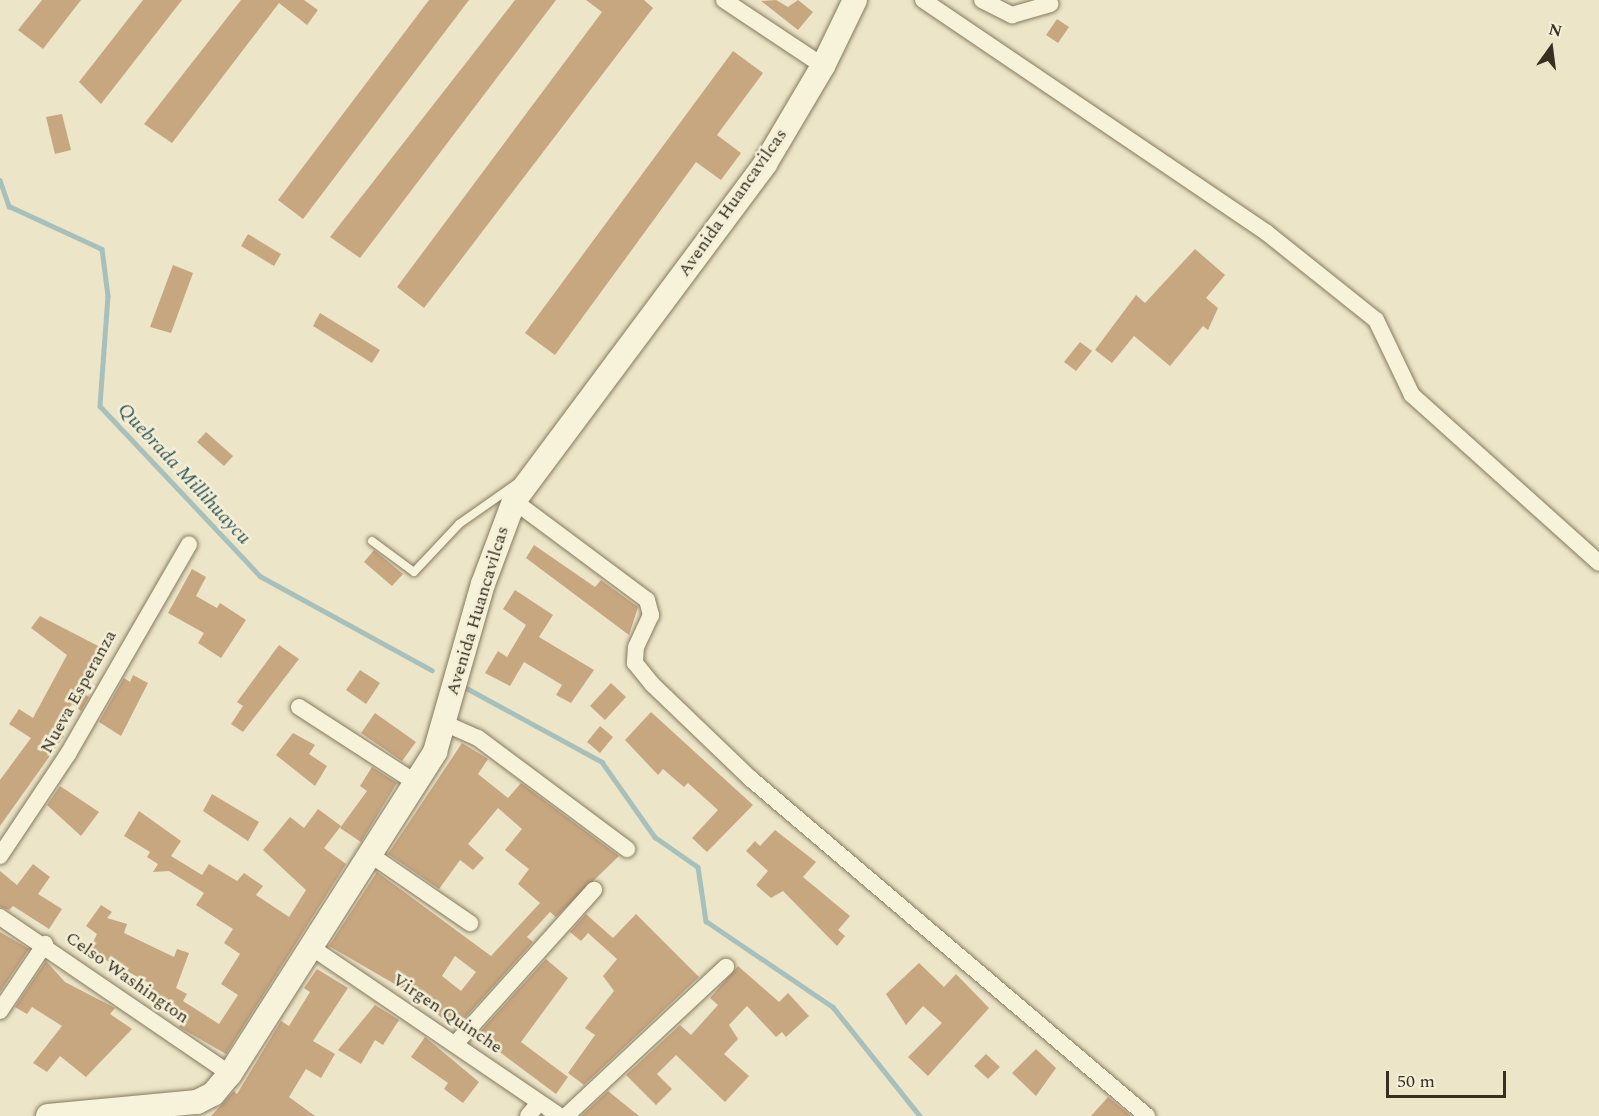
<!DOCTYPE html>
<style>
body{margin:0}
#map{position:relative;width:1599px;height:1116px;overflow:hidden;background:#ece5c8;font-family:Spectral,serif}
div>[style]{position:absolute}
[style*='--x']{left:calc(var(--x)*1px);top:calc(var(--y)*1px);width:calc(var(--w)*1px);rotate:calc(var(--a)*1deg)}
.stream>*{height:4.5px;margin:-2.25px;padding:0 2.25px;transform-origin:2.25px;border-radius:2.25px;background:#a8c0bc}
.building>*{inset:0;background:#c7a780}
.roads{filter:drop-shadow(0 0 2px #86795e) drop-shadow(0 0 2px #86795e)}
.lane>*{height:8px;margin:-4px;padding:0 4px;transform-origin:4px;border-radius:4px;background:#f7f2da}
.street>*{height:16px;margin:-8px;padding:0 8px;transform-origin:8px;border-radius:8px;background:#f7f2da}
.secondary>*{height:24px;margin:-12px;padding:0 12px;transform-origin:12px;border-radius:12px;background:#f7f2da}
span{translate:-50% -50%;white-space:nowrap;text-align:center;line-height:1.15;-webkit-text-stroke:5px #f3efd7;paint-order:stroke}
.street-label{font-size:18px;color:#382f21}
.water-label{font-size:20px;color:#315456;font-style:italic}
.north{position:absolute;left:1521px;top:18px;width:60px;height:60px;-webkit-text-stroke:4px #f3efd7;paint-order:stroke;rotate:14deg;font-size:16px;font-weight:700;line-height:24px;text-align:center;color:#382f21}
.north::after{content:'';display:block;margin:auto;width:21px;height:27px;background:#382f21;clip-path:polygon(50% 0,100% 100%,50% 72%,0 100%)}
.scale{position:absolute;left:1386px;top:1071px;width:120px;height:27px;box-sizing:border-box;border:3px solid #382f21;border-top:0;padding-left:8px;font-size:18px;line-height:21px;white-space:nowrap;color:#382f21;-webkit-text-stroke:4px #f3efd7;paint-order:stroke}
</style>
<div id="map">
<div class="stream">
<div style="--x:0;--y:180;--w:28;--a:71"></div>
<div style="--x:9;--y:206;--w:102;--a:24.8"></div>
<div style="--x:102;--y:249;--w:47;--a:82.7"></div>
<div style="--x:108;--y:296;--w:110;--a:94.2"></div>
<div style="--x:100;--y:406;--w:233;--a:46.7"></div>
<div style="--x:260;--y:576;--w:196;--a:28.7"></div>
<div style="--x:461;--y:685;--w:161;--a:28.6"></div>
<div style="--x:602;--y:762;--w:92;--a:54.8"></div>
<div style="--x:655;--y:837;--w:52;--a:34.9"></div>
<div style="--x:698;--y:867;--w:55;--a:81.6"></div>
<div style="--x:706;--y:921;--w:153;--a:34.1"></div>
<div style="--x:833;--y:1007;--w:139;--a:51.4"></div>
</div>
<div class="building">
<div style="clip-path:polygon(42px 0,81px 0,43px 49px,18px 30px)"></div>
<div style="clip-path:polygon(143px 0,182px 0,101px 104px,79px 82px)"></div>
<div style="clip-path:polygon(241px 0,304px 0,318px 10px,307px 25px,279px 3px,172px 143px,144px 124px)"></div>
<div style="clip-path:polygon(429px 0,469px 0,303px 219px,278px 200px)"></div>
<div style="clip-path:polygon(515px 0,556px 0,360px 258px,330px 237px)"></div>
<div style="clip-path:polygon(586px 0,644px 0,653px 8px,424px 308px,397px 287px,602px 12px)"></div>
<div style="clip-path:polygon(776px 0,788px 7px,798px 0,813px 12px,798px 30px,761px 1px)"></div>
<div style="clip-path:polygon(1057px 19px,1069px 27px,1058px 43px,1046px 35px)"></div>
<div style="clip-path:polygon(733px 51px,763px 73px,717px 135px,741px 153px,721px 180px,696px 162px,555px 355px,525px 333px)"></div>
<div style="clip-path:polygon(62px 114px,71px 150px,55px 154px,46px 117px)"></div>
<div style="clip-path:polygon(248px 234px,281px 254px,274px 266px,241px 246px)"></div>
<div style="clip-path:polygon(1195px 249px,1225px 275px,1206px 298px,1218px 308px,1208px 330px,1203px 326px,1170px 366px,1134px 336px,1112px 363px,1095px 350px,1136px 295px,1145px 303px)"></div>
<div style="clip-path:polygon(173px 265px,193px 273px,171px 333px,150px 327px)"></div>
<div style="clip-path:polygon(320px 313px,380px 350px,372px 363px,313px 326px)"></div>
<div style="clip-path:polygon(1080px 342px,1092px 351px,1076px 371px,1064px 362px)"></div>
<div style="clip-path:polygon(206px 432px,233px 456px,224px 466px,197px 442px)"></div>
<div style="clip-path:polygon(534px 545px,595px 587px,601px 580px,638px 607px,629px 635px,526px 558px)"></div>
<div style="clip-path:polygon(374px 550px,403px 574px,392px 586px,364px 562px)"></div>
<div style="clip-path:polygon(192px 569px,206px 577px,196px 596px,217px 608px,220px 603px,246px 620px,221px 658px,198px 643px,204px 633px,168px 613px)"></div>
<div style="clip-path:polygon(515px 590px,553px 615px,539px 637px,594px 670px,571px 703px,556px 695px,562px 685px,524px 662px,510px 686px,485px 673px,498px 651px,507px 657px,526px 625px,503px 609px)"></div>
<div style="clip-path:polygon(40px 616px,106px 650px,80px 691px,89px 697px,81px 711px,72px 704px,54px 730px,64px 736px,0 826px,0 780px,31px 738px,9px 724px,19px 709px,33px 718px,67px 655px,31px 628px)"></div>
<div style="clip-path:polygon(279px 645px,299px 659px,243px 732px,231px 724px,243px 706px,237px 702px)"></div>
<div style="clip-path:polygon(360px 670px,380px 683px,366px 704px,346px 690px)"></div>
<div style="clip-path:polygon(133px 675px,148px 683px,121px 736px,99px 722px,124px 678px,130px 682px)"></div>
<div style="clip-path:polygon(611px 683px,626px 697px,605px 720px,590px 706px)"></div>
<div style="clip-path:polygon(651px 712px,753px 805px,707px 852px,692px 838px,718px 810px,688px 783px,684px 787px,663px 769px,658px 775px,625px 740px)"></div>
<div style="clip-path:polygon(375px 713px,416px 742px,402px 761px,361px 733px)"></div>
<div style="clip-path:polygon(600px 726px,613px 737px,600px 753px,587px 742px)"></div>
<div style="clip-path:polygon(293px 733px,315px 745px,309px 754px,327px 766px,315px 786px,276px 755px)"></div>
<div style="clip-path:polygon(evenodd,462px 743px,488px 759px,478px 774px,508px 798px,521px 783px,619px 856px,556px 917px,550px 912px,527px 937px,533px 942px,455px 1029px,417px 997px,329px 946px,377px 872px,491px 956px,540px 903px,518px 884px,529px 869px,505px 850px,522px 829px,498px 808px,468px 844px,484px 858px,473px 870px,460px 860px,439px 889px,388px 854px,462px 743px,455px 956px,476px 972px,461px 991px,442px 976px,455px 956px)"></div>
<div style="clip-path:polygon(372px 767px,397px 783px,361px 842px,340px 828px,367px 791px,360px 786px)"></div>
<div style="clip-path:polygon(60px 786px,99px 812px,81px 836px,47px 805px)"></div>
<div style="clip-path:polygon(212px 794px,259px 822px,248px 841px,203px 811px)"></div>
<div style="clip-path:polygon(318px 809px,341px 826px,324px 848px,346px 864px,226px 1054px,179px 1027px,182px 1023px,147px 996px,153px 985px,89px 951px,97px 934px,86px 926px,101px 905px,112px 912px,107px 918px,127px 924px,124px 933px,174px 957px,177px 949px,189px 953px,176px 988px,187px 994px,183px 1001px,219px 1024px,238px 995px,221px 984px,240px 954px,224px 943px,233px 929px,196px 905px,204px 893px,169px 871px,153px 872px,158px 864px,147px 857px,150px 852px,124px 836px,139px 811px,181px 841px,171px 856px,202px 875px,209px 864px,237px 881px,244px 873px,263px 886px,256px 895px,289px 917px,306px 890px,263px 850px,290px 817px,304px 828px)"></div>
<div style="clip-path:polygon(775px 830px,816px 862px,803px 877px,850px 916px,838px 930px,845px 936px,837px 946px,783px 891px,771px 898px,756px 885px,768px 871px,746px 851px,755px 841px,760px 846px)"></div>
<div style="clip-path:polygon(33px 864px,50px 877px,38px 894px,62px 909px,49px 929px,13px 906px,9px 910px,0 907px,0 871px,17px 885px)"></div>
<div style="clip-path:polygon(586px 914px,613px 938px,636px 914px,699px 977px,584px 1085px,568px 1073px,595px 1035px,585px 1028px,614px 991px,603px 976px,617px 959px,588px 933px,581px 941px,570px 932px)"></div>
<div style="clip-path:polygon(0 932px,29px 949px,0 992px)"></div>
<div style="clip-path:polygon(546px 959px,568px 978px,521px 1042px,568px 1077px,556px 1094px,477px 1035px)"></div>
<div style="clip-path:polygon(46px 961px,65px 982px,115px 1008px,110px 1014px,132px 1029px,86px 1077px,60px 1056px,47px 1072px,33px 1063px,62px 1026px,32px 1007px,27px 1014px,15px 1007px)"></div>
<div style="clip-path:polygon(919px 963px,944px 987px,956px 974px,989px 1008px,928px 1076px,908px 1057px,942px 1023px,923px 1006px,906px 1025px,886px 994px)"></div>
<div style="clip-path:polygon(738px 966px,779px 1002px,788px 993px,809px 1016px,786px 1037px,782px 1032px,776px 1037px,747px 1006px,729px 1025px,738px 1039px,724px 1054px,749px 1076px,725px 1102px,676px 1055px,657px 1074px,672px 1089px,656px 1105px,626px 1075px,680px 1025px,691px 1035px,718px 1005px,710px 998px)"></div>
<div style="clip-path:polygon(317px 969px,348px 988px,313px 1041px,335px 1054px,321px 1078px,306px 1069px,289px 1097px,315px 1116px,211px 1116px,234px 1091px,237px 1094px,281px 1021px,289px 1026px,310px 992px,304px 988px)"></div>
<div style="clip-path:polygon(375px 1005px,399px 1020px,383px 1045px,375px 1040px,361px 1064px,338px 1050px)"></div>
<div style="clip-path:polygon(425px 1037px,479px 1082px,463px 1103px,444px 1089px,448px 1083px,411px 1057px)"></div>
<div style="clip-path:polygon(1036px 1049px,1056px 1068px,1036px 1096px,1012px 1073px)"></div>
<div style="clip-path:polygon(986px 1054px,1000px 1067px,988px 1079px,974px 1066px)"></div>
<div style="clip-path:polygon(608px 1091px,639px 1116px,581px 1116px)"></div>
<div style="clip-path:polygon(1108px 1097px,1131px 1116px,1091px 1116px)"></div>
</div>
<div class="roads">
<div class="lane">
<div style="--x:372;--y:541;--w:52;--a:36.4"></div>
<div style="--x:414;--y:572;--w:66;--a:-46.8"></div>
<div style="--x:459;--y:524;--w:73;--a:-35"></div>
</div>
<div class="street">
<div style="--x:724;--y:0;--w:119;--a:33.7"></div>
<div style="--x:923;--y:0;--w:415;--a:34.1"></div>
<div style="--x:1267;--y:233;--w:139;--a:38.6"></div>
<div style="--x:1376;--y:320;--w:83;--a:64.4"></div>
<div style="--x:1412;--y:395;--w:251;--a:41.9"></div>
<div style="--x:982;--y:0;--w:34;--a:27"></div>
<div style="--x:1012;--y:15;--w:40;--a:-16"></div>
<div style="--x:514;--y:501;--w:166;--a:36.7"></div>
<div style="--x:647;--y:600;--w:16;--a:75"></div>
<div style="--x:651;--y:615;--w:35;--a:115"></div>
<div style="--x:636;--y:647;--w:16;--a:94"></div>
<div style="--x:635;--y:663;--w:28;--a:51"></div>
<div style="--x:653;--y:685;--w:136;--a:43.8"></div>
<div style="--x:751;--y:779;--w:520;--a:40.4"></div>
<div style="--x:299;--y:707;--w:138;--a:32.9"></div>
<div style="--x:444;--y:723;--w:37;--a:24"></div>
<div style="--x:478;--y:738;--w:186;--a:36.7"></div>
<div style="--x:368;--y:853;--w:124;--a:34.5"></div>
<div style="--x:0;--y:856;--w:123;--a:-56.3"></div>
<div style="--x:68;--y:754;--w:242;--a:-60"></div>
<div style="--x:0;--y:917;--w:278;--a:34.3"></div>
<div style="--x:311;--y:947;--w:301;--a:34.2"></div>
<div style="--x:0;--y:1011;--w:81;--a:-56.1"></div>
<div style="--x:457;--y:1042;--w:205;--a:-48"></div>
<div style="--x:528;--y:1116;--w:17;--a:-50"></div>
<div style="--x:566;--y:1116;--w:219;--a:-43"></div>
</div>
<div class="secondary">
<div style="--x:48;--y:1116;--w:150;--a:-5.4"></div>
<div style="--x:197;--y:1102;--w:18;--a:-27"></div>
<div style="--x:213;--y:1094;--w:26;--a:-50"></div>
<div style="--x:230;--y:1074;--w:382;--a:-57.5"></div>
<div style="--x:435;--y:752;--w:175;--a:-74.1"></div>
<div style="--x:483;--y:584;--w:89;--a:-69.5"></div>
<div style="--x:514;--y:501;--w:420;--a:-53.3"></div>
<div style="--x:765;--y:164;--w:114;--a:-59.4"></div>
<div style="--x:823;--y:66;--w:73;--a:-64.1"></div>
</div>
</div>
<div class="street-label">
<span style="left:733px;top:203px;rotate:-55deg">Avenida Huancavilcas</span>
<span style="left:478px;top:611px;rotate:-73deg">Avenida Huancavilcas</span>
<span style="left:79px;top:692px;rotate:-61deg">Nueva Esperanza</span>
<span style="left:127px;top:978px;rotate:35deg">Celso Washington</span>
<span style="left:447px;top:1014px;rotate:34deg">Virgen Quinche</span>
</div>
<div class="water-label">
<span style="left:184px;top:474px;rotate:47deg">Quebrada Millihuaycu</span>
</div>
<div class="north">N</div>
<div class="scale">50 m</div>
</div>
